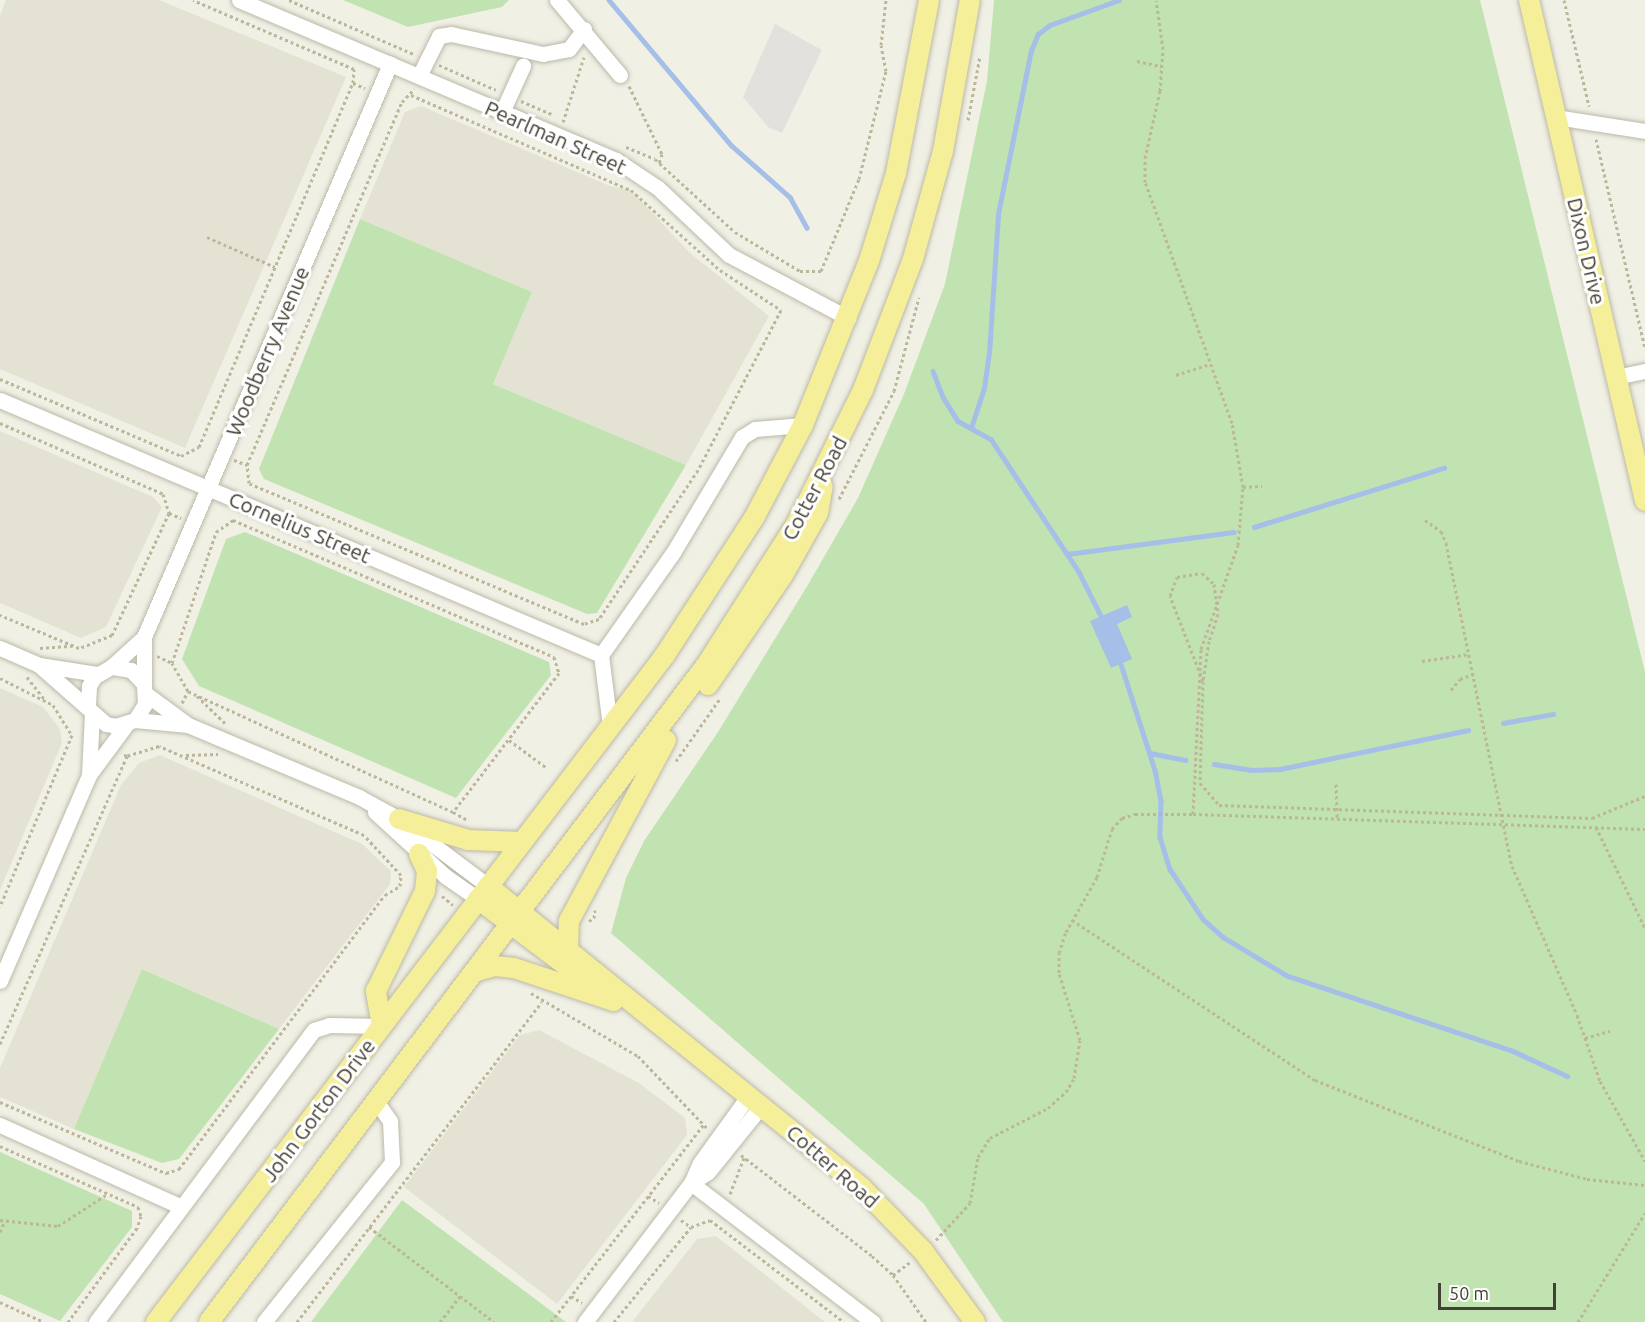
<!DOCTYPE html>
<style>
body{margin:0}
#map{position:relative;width:1645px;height:1322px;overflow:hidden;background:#f1f0e5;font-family:Ubuntu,sans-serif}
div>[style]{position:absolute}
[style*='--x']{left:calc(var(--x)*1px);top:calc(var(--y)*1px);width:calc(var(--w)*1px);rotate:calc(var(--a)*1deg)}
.residential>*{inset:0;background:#e4e3d3}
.green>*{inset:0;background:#c1e2b1}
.parking>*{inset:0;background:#e2e1dd}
.water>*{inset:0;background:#a5bfe9}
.stream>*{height:4.5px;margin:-2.25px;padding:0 2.25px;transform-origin:2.25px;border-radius:2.25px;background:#a5bfe9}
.path>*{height:3px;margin-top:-1.5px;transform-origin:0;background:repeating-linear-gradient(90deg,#bcb79b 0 3px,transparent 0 6px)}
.roads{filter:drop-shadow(0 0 2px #bbb9a8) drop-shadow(0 0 2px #bbb9a8)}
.minor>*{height:15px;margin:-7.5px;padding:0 7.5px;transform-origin:7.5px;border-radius:7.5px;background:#fff}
.major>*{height:20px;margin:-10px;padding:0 10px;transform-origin:10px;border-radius:10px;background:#f5ef99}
span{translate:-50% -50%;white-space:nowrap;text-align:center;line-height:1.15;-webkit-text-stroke:6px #fff;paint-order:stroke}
.street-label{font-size:21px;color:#434035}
.scale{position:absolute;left:1438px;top:1283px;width:118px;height:27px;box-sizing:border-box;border:3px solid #434035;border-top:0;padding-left:8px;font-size:18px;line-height:21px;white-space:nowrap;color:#434035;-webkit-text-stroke:4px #fff;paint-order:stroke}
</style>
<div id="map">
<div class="residential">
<div style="clip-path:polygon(6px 0,159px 0,346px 77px,185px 448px,0 369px,0 16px)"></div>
<div style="clip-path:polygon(421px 106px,610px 186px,631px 190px,690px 253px,769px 316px,686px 465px,493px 384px,532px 292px,360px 219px,405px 112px)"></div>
<div style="clip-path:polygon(0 431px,153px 497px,162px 507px,106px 627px,81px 638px,0 603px)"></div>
<div style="clip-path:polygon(0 688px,43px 707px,60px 729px,62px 743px,0 890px)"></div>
<div style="clip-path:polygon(160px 755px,362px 844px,391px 871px,390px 884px,279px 1029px,143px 969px,74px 1129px,0 1097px,0 1068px,121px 785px,139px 763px)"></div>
<div style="clip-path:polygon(539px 1030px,639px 1083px,685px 1118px,687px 1135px,557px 1304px,404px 1187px,520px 1035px)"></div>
<div style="clip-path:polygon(716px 1236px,825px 1322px,632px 1322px,697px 1239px)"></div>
</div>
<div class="green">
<div style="clip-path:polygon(343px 0,509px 0,502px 7px,408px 27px)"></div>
<div style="clip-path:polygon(994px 0,1480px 0,1645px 672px,1645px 1322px,1003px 1322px,924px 1204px,611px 933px,626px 878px,644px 841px,718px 732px,809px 583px,858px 498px,904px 394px,945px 284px,987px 81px)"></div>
<div style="clip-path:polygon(360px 219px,532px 292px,493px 384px,686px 465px,597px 613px,587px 614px,264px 479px,259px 469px)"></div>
<div style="clip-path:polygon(245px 532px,549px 662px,551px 675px,456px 798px,199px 686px,182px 659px,226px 539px)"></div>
<div style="clip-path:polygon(142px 969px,279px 1029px,179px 1159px,162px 1163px,74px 1129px)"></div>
<div style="clip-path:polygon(0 1152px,132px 1211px,132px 1227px,60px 1321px,0 1294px)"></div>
<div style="clip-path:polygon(402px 1200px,566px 1322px,311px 1322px)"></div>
</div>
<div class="parking">
<div style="clip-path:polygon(775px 24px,822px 50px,782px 133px,768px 127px,743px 97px)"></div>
</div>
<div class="water">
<div style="clip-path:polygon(1127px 605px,1132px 617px,1117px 624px,1132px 659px,1111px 668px,1090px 621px)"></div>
</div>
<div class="stream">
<div style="--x:609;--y:0;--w:189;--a:49.9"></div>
<div style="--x:731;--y:145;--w:79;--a:41.4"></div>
<div style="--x:790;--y:197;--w:35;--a:61"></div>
<div style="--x:933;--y:371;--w:28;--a:69"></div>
<div style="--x:943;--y:397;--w:28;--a:58"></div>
<div style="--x:958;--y:421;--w:38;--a:29"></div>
<div style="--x:991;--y:439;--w:159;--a:56.5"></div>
<div style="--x:1079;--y:572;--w:54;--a:63.4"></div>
<div style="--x:971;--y:428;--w:42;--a:-72"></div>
<div style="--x:984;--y:388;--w:34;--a:-82"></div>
<div style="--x:989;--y:354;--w:140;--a:-86.3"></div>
<div style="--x:998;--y:214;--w:166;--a:-78.6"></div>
<div style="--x:1031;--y:51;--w:18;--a:-68"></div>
<div style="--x:1038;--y:34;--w:15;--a:-37"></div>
<div style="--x:1050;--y:25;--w:73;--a:-19.9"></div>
<div style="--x:1254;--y:527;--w:199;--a:-17.3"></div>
<div style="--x:1067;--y:554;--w:168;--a:-7.5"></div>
<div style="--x:1119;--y:658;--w:118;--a:72.2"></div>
<div style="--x:1155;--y:770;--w:32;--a:79"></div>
<div style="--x:1161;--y:801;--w:36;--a:92"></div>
<div style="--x:1160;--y:837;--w:34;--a:73"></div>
<div style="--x:1170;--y:869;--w:60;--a:56.6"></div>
<div style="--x:1203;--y:919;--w:27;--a:42"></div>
<div style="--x:1223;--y:937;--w:76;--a:31"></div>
<div style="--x:1288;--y:976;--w:235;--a:18.4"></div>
<div style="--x:1511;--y:1050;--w:62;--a:24.9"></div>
<div style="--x:1503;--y:723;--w:51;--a:-10.2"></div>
<div style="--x:1150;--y:753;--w:36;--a:11"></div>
<div style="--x:1214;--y:764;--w:38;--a:9"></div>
<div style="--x:1252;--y:770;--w:28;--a:-2"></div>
<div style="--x:1280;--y:769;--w:192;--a:-11.7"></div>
</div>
<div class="path">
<div style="--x:289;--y:0;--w:136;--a:23.4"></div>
<div style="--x:1564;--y:0;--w:109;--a:76.7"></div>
<div style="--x:1137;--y:61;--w:25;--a:12"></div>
<div style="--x:439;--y:65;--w:62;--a:23.7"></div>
<div style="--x:353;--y:83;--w:13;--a:23"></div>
<div style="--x:629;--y:86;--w:76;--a:64.1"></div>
<div style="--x:662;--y:154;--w:10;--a:107"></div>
<div style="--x:411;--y:95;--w:240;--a:23.4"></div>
<div style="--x:631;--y:190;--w:120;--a:42"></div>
<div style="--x:720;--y:270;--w:73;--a:33.3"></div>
<div style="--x:781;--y:310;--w:180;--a:117.4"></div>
<div style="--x:698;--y:470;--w:179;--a:123.6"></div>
<div style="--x:599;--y:619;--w:16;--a:162"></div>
<div style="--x:584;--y:624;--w:363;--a:-157.2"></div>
<div style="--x:249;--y:483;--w:18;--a:-96"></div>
<div style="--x:247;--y:465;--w:395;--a:-66.9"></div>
<div style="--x:402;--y:102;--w:18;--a:-47"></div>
<div style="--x:521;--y:101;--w:36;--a:23"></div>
<div style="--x:968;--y:120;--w:65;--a:-79.4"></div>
<div style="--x:563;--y:122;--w:68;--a:-72.1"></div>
<div style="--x:1596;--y:139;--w:215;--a:76.8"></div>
<div style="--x:626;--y:147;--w:31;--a:22"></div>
<div style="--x:655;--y:159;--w:108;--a:42.4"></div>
<div style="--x:735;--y:232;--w:76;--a:31"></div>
<div style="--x:800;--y:271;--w:21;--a:0"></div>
<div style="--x:821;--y:271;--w:100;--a:-67.6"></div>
<div style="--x:859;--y:179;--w:111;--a:-76"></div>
<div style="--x:886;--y:71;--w:26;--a:-101"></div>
<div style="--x:881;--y:45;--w:45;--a:-83.7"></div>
<div style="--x:207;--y:237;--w:74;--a:23.8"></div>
<div style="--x:1176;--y:375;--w:36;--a:-18"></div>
<div style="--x:0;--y:379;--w:197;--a:23"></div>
<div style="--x:181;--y:456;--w:20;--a:-27"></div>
<div style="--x:199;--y:447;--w:395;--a:-67.1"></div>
<div style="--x:353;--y:83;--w:14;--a:-86"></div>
<div style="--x:354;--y:69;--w:175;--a:-156.8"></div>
<div style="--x:0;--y:423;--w:178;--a:23.5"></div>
<div style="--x:163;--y:494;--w:20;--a:72"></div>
<div style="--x:169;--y:513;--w:135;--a:115"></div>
<div style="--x:112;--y:635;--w:35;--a:158"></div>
<div style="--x:79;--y:648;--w:86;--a:-157.3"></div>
<div style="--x:234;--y:460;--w:14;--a:21"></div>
<div style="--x:1243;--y:487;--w:19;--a:-3"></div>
<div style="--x:839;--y:499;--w:121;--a:-63"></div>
<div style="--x:894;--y:391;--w:97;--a:-75.1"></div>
<div style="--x:169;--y:513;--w:13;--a:23"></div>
<div style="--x:233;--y:520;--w:349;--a:23.1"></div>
<div style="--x:554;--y:657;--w:17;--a:73"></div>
<div style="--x:559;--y:673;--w:175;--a:127.3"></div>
<div style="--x:453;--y:812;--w:291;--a:-155.5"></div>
<div style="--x:188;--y:691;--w:32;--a:-120"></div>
<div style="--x:172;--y:663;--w:138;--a:-71.4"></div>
<div style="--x:216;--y:532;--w:21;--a:-35"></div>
<div style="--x:1425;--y:520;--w:19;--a:35"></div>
<div style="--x:1441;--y:531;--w:13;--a:67"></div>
<div style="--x:1446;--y:543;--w:330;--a:78.5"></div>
<div style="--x:1512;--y:866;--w:163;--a:66.4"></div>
<div style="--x:1577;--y:1015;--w:70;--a:70.8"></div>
<div style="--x:1600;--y:1081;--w:92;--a:60.6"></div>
<div style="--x:40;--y:648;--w:32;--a:-4"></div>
<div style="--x:157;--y:656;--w:17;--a:25"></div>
<div style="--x:1422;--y:661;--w:48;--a:-8.5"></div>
<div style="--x:27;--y:677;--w:29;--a:52"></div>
<div style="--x:0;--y:678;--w:59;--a:27"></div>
<div style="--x:53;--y:705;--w:36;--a:58"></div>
<div style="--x:72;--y:735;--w:186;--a:112.8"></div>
<div style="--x:1203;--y:681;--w:91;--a:-111.2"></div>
<div style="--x:1170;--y:596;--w:20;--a:-70"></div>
<div style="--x:1177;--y:577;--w:25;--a:-9"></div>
<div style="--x:1202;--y:573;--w:16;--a:43"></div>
<div style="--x:1214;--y:584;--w:30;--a:82"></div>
<div style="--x:1218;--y:614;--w:28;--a:108"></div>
<div style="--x:1209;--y:641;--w:40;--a:98.5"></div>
<div style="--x:1203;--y:681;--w:102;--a:91.7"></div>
<div style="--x:1200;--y:783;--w:29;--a:49"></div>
<div style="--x:1219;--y:805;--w:373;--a:2"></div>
<div style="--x:1592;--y:818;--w:57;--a:-22.5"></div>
<div style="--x:1451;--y:690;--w:14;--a:-51"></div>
<div style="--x:1460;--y:679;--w:15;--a:-20"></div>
<div style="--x:197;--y:696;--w:39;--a:44"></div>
<div style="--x:182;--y:703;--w:13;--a:-63"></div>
<div style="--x:509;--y:740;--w:47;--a:36.4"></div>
<div style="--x:186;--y:755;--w:32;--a:-2"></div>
<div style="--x:676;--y:761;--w:75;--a:-54.8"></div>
<div style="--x:1336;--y:784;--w:34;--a:88"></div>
<div style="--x:453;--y:812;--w:18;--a:29"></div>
<div style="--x:1193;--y:814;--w:452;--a:1.9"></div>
<div style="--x:1596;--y:827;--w:112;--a:64.1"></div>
<div style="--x:442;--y:896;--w:14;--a:39"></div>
<div style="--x:1072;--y:920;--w:291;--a:33.4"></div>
<div style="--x:1315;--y:1080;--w:219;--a:21.7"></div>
<div style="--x:1519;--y:1161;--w:70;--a:14.8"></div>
<div style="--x:1587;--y:1179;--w:58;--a:5.9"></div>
<div style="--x:589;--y:921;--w:6;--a:-31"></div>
<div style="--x:594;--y:918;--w:8;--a:-83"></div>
<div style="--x:531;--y:993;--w:124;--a:30.5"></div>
<div style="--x:638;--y:1056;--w:100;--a:46.2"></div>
<div style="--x:1585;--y:1038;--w:26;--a:-16"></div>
<div style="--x:0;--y:1044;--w:315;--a:-66.2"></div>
<div style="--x:0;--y:1102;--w:181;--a:23.2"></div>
<div style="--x:166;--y:1173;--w:14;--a:-17"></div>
<div style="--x:179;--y:1169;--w:343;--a:-53.1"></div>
<div style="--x:385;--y:895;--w:17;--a:-31"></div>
<div style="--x:400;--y:886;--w:11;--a:-85"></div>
<div style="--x:401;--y:875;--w:54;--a:-132.8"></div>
<div style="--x:364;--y:835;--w:223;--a:-156.5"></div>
<div style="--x:159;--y:746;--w:34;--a:163"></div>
<div style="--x:127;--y:756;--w:6;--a:-162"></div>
<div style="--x:0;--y:1146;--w:151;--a:23.8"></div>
<div style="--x:138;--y:1207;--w:9;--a:72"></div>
<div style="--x:141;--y:1216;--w:13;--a:108"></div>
<div style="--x:137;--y:1228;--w:117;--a:126.3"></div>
<div style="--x:741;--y:1155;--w:165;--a:37.6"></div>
<div style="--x:872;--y:1256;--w:28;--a:42"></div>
<div style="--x:893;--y:1275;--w:57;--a:54.9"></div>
<div style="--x:730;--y:1194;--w:39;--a:-69"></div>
<div style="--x:648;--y:1196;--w:13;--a:32"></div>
<div style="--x:0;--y:1220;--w:58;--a:5.9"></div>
<div style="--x:58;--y:1226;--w:57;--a:-32.9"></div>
<div style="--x:681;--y:1220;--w:12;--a:35"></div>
<div style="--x:691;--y:1227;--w:20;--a:-20"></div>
<div style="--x:710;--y:1220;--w:168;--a:37.3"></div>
<div style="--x:369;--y:1227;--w:157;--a:37.2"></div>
<div style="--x:0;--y:1232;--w:12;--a:-66"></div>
<div style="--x:936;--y:1240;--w:50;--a:-47.4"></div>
<div style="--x:970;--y:1203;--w:47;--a:-80.1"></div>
<div style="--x:978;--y:1157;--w:22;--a:-58"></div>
<div style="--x:990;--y:1138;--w:65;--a:-27.3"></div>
<div style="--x:1048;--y:1108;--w:24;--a:-42"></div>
<div style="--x:1066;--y:1092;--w:16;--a:-60"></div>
<div style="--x:1074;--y:1078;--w:38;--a:-81"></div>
<div style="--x:1080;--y:1040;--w:70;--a:-107.4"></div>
<div style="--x:1059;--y:973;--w:20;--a:-90"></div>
<div style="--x:1059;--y:953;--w:22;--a:-72"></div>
<div style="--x:1066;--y:932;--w:63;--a:-60.6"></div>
<div style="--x:1097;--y:877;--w:50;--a:-72.6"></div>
<div style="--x:1112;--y:829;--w:15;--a:-48"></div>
<div style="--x:1122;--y:818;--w:14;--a:-17"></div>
<div style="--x:1135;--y:814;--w:58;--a:0"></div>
<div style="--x:1193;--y:814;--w:165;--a:-87.2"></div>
<div style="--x:1201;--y:649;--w:110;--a:-70.4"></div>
<div style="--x:1238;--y:545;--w:58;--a:-85.1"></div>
<div style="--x:1243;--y:487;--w:65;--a:-99.8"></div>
<div style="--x:1232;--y:423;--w:256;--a:-109.8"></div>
<div style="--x:1145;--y:182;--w:24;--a:-90"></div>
<div style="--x:1145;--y:158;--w:69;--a:-77.4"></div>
<div style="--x:1160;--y:91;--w:42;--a:-85.9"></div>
<div style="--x:1163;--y:49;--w:49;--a:-98.1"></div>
<div style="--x:893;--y:1275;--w:21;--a:-37"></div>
<div style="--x:571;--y:1296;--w:13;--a:32"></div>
<div style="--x:0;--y:1302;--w:48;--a:24.4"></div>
<div style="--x:297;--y:1322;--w:403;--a:-52.6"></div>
<div style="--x:440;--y:1322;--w:33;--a:-52"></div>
<div style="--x:551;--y:1322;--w:249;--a:-52.3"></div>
<div style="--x:614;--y:1322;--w:122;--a:-51"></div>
<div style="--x:1578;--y:1322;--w:128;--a:-58.4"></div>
</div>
<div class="roads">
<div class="minor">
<div style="--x:239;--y:0;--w:410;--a:23"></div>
<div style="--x:616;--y:160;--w:50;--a:33.7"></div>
<div style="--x:658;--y:188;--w:98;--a:43.3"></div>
<div style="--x:729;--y:255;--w:135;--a:27.9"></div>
<div style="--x:557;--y:0;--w:98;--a:50"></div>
<div style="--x:419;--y:76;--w:45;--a:-63.4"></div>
<div style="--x:439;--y:36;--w:12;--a:-9"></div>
<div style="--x:451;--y:34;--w:94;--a:12.3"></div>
<div style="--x:543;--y:54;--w:26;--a:-11"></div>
<div style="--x:569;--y:49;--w:25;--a:-53"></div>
<div style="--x:502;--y:112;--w:51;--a:-65.5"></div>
<div style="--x:1556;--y:117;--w:90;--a:8.9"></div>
<div style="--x:1616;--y:377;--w:30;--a:-12"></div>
<div style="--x:0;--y:400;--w:653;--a:22.99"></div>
<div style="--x:0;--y:648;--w:43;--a:23.6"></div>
<div style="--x:39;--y:665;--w:60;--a:8.7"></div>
<div style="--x:39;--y:665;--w:89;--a:41.4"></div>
<div style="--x:106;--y:724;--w:10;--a:11"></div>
<div style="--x:116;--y:726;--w:20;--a:-18"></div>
<div style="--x:135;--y:720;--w:19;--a:-58"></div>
<div style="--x:145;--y:704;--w:20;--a:-93"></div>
<div style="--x:144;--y:684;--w:19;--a:-133"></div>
<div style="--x:131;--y:670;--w:20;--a:-171"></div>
<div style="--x:111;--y:667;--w:20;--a:150"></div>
<div style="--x:94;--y:677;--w:10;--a:119"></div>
<div style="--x:89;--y:686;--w:18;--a:93"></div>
<div style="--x:111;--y:667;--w:45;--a:-42.3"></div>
<div style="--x:144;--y:684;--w:47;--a:-90"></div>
<div style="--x:144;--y:637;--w:624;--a:-66.77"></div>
<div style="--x:146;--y:694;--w:52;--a:36.4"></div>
<div style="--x:188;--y:725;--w:186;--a:22.8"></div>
<div style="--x:359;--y:797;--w:46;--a:28.8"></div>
<div style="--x:399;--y:819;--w:111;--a:37"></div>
<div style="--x:135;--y:720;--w:53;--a:5.4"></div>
<div style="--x:610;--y:726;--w:72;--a:-97.2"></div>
<div style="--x:601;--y:655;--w:127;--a:-54.9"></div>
<div style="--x:674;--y:551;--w:133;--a:-59.2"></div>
<div style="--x:742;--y:437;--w:15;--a:-32"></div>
<div style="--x:755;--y:429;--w:48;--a:-4.8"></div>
<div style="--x:89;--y:775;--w:62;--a:-87.2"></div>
<div style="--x:375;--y:812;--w:95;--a:42.4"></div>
<div style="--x:445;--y:876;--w:40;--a:34.9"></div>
<div style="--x:0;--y:981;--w:224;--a:-66.6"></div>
<div style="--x:89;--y:775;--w:62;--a:-53.5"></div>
<div style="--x:0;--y:1125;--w:196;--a:24.3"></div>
<div style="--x:691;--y:1183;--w:229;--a:37.4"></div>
<div style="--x:691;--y:1183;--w:20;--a:-33"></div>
<div style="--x:708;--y:1172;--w:86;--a:-51.1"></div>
<div style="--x:96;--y:1322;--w:364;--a:-53.3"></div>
<div style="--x:314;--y:1030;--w:16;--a:-18"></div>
<div style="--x:329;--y:1025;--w:53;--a:1.1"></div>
<div style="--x:264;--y:1322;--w:205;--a:-51.3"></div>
<div style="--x:392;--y:1162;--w:41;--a:-92.8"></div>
<div style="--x:390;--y:1121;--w:24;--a:-125"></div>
<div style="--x:585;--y:1322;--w:175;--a:-52.7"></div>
<div style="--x:691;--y:1183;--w:22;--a:-66"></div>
<div style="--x:700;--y:1163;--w:84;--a:-54.2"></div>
</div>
<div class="major">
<div style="--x:1529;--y:0;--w:514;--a:76.96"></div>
<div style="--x:708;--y:685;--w:133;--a:-55.7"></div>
<div style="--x:783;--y:575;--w:71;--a:-60.6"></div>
<div style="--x:818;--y:513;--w:27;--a:-80"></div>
<div style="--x:399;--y:819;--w:72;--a:16.9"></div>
<div style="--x:468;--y:840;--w:54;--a:2.1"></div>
<div style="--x:488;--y:886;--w:481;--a:38.9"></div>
<div style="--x:862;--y:1188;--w:88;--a:45.9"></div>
<div style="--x:923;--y:1251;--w:88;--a:53.8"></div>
<div style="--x:478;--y:899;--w:144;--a:37.1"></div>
<div style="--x:568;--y:949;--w:28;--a:-88"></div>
<div style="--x:569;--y:921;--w:205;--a:-61.8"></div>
<div style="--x:474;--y:972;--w:22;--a:-16"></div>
<div style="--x:495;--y:966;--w:19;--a:6"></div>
<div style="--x:514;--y:968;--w:105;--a:18.3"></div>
<div style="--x:382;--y:1026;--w:36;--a:-100"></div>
<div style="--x:376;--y:991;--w:111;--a:-63.9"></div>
<div style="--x:425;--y:891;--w:20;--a:-84"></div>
<div style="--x:427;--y:871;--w:19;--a:-115"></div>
<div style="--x:156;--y:1322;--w:839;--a:-52.65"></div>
<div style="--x:665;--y:655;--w:163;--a:-57"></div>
<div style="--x:754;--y:518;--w:105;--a:-62.2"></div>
<div style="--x:803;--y:425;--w:177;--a:-68.1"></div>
<div style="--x:869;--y:261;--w:92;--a:-72.9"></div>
<div style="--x:896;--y:173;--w:176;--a:-79.2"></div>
<div style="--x:209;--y:1322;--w:825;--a:-52.88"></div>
<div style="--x:707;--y:664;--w:169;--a:-57.5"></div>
<div style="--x:798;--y:521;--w:146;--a:-63.6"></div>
<div style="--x:863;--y:390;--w:140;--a:-69.1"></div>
<div style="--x:913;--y:259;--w:112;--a:-74.5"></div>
<div style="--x:943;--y:151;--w:153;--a:-79.9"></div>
</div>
</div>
<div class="street-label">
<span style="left:556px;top:137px;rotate:24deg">Pearlman Street</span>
<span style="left:1587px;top:251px;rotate:77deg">Dixon Drive</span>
<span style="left:267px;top:351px;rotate:-67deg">Woodberry Avenue</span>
<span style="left:814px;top:488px;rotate:-62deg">Cotter Road</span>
<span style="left:300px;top:527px;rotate:23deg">Cornelius Street</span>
<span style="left:318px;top:1110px;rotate:-53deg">John Gorton Drive</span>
<span style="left:833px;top:1166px;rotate:41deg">Cotter Road</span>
</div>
<div class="scale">50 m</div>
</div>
